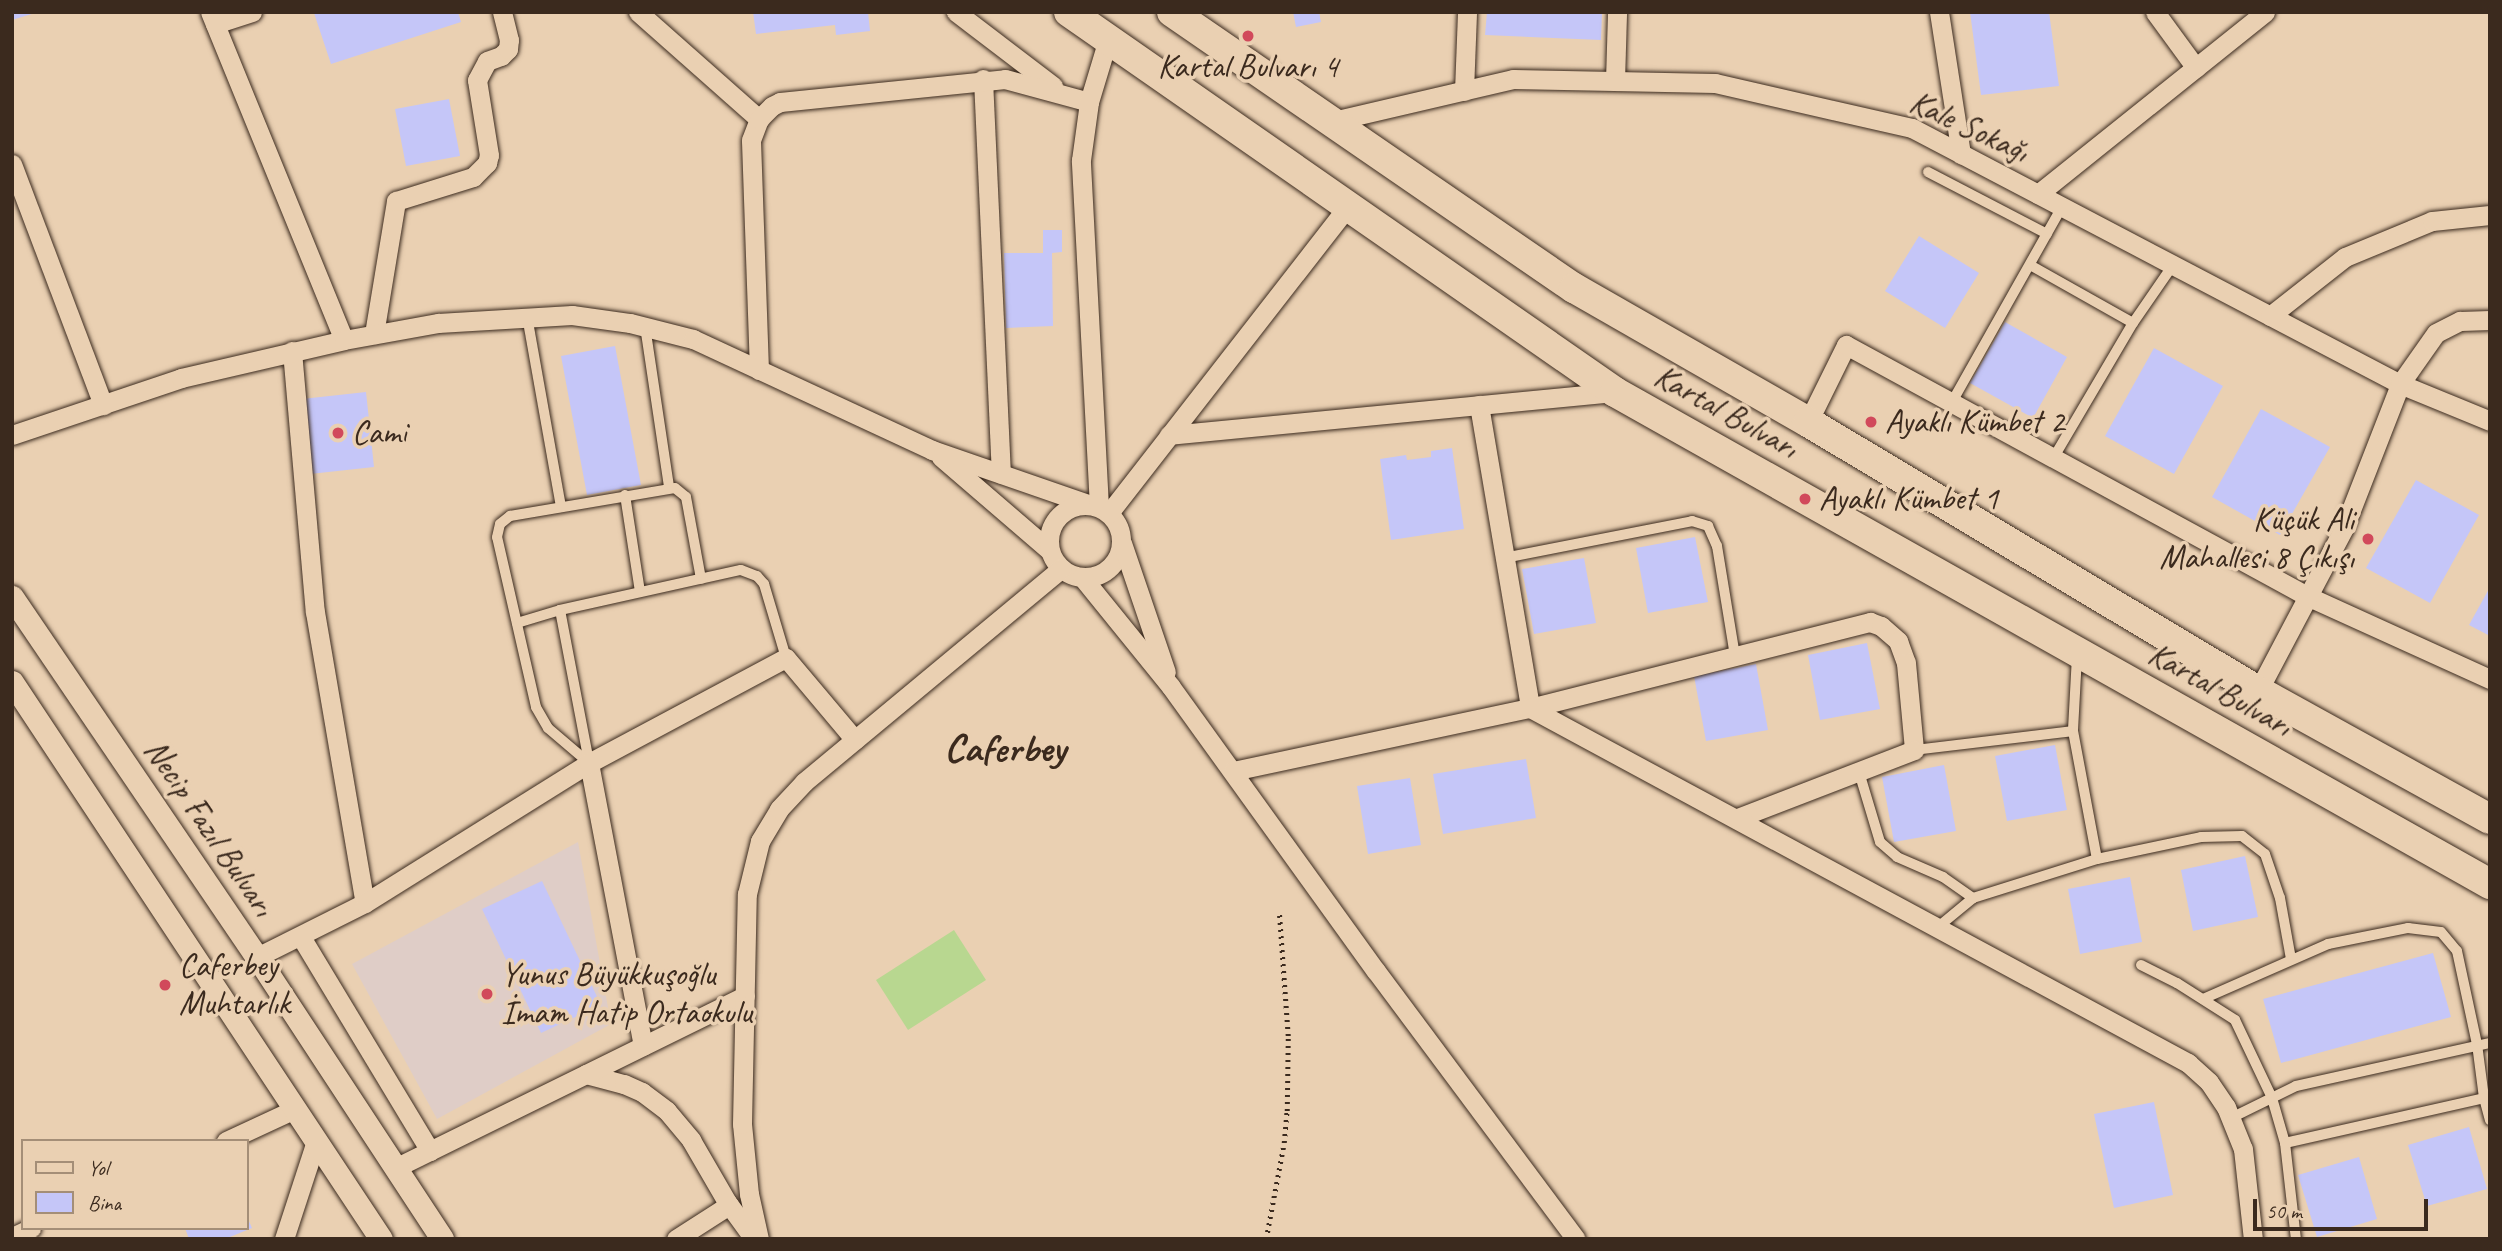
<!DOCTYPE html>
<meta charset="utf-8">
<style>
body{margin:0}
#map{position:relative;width:2502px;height:1251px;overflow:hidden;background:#ead0b2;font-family:Caveat,sans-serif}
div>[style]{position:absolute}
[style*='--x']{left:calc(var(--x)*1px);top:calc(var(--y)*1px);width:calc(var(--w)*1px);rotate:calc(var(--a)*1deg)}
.built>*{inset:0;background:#dfcdc7}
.green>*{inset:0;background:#b8d790}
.building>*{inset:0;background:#c5c6f8}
.path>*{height:4.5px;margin-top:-2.25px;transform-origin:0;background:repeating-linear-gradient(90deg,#3b2a1e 0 2px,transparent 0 7px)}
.roads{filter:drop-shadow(0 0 2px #3b2a1e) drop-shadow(0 0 2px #3b2a1e)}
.service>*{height:10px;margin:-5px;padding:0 5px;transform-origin:5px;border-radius:5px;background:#ead0b2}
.minor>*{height:19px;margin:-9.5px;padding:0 9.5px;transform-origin:9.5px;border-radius:9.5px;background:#ead0b2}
.minor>.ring{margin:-9.5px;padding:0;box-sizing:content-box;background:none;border:19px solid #ead0b2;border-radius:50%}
.tertiary>*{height:23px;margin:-11.5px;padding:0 11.5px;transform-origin:11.5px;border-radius:11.5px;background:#ead0b2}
.primary>*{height:30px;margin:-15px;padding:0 15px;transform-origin:15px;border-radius:15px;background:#ead0b2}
.dots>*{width:19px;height:19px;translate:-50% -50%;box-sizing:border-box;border:4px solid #ead0b2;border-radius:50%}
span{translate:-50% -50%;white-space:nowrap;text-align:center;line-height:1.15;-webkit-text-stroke:7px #ead0b2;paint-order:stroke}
.poi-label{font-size:33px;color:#3b2a1e}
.left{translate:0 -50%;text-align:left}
.right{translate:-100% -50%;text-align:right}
.street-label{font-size:33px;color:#3b2a1e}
.district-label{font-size:40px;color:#3b2a1e;font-weight:700}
.frame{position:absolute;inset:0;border:14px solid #3b2a1e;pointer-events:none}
.legend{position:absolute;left:21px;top:1139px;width:228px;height:91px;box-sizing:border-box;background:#ead0b2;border:2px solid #a48e77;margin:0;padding:9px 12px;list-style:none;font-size:21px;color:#3b2a1e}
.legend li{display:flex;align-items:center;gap:14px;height:35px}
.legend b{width:35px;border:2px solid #a48e77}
.scale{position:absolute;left:2253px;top:1199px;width:175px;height:32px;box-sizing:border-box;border:4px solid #3b2a1e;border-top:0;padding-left:9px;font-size:21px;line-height:24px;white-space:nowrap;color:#3b2a1e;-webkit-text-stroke:5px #ead0b2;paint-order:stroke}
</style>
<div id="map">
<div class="built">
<div style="clip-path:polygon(578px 842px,611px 1024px,437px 1119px,352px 964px)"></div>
</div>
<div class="green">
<div style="clip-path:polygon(954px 930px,986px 980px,908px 1030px,876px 980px)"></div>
</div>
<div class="building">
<div style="clip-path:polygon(12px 12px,35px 12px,35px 13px,12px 20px)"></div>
<div style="clip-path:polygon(458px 12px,461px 22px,331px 64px,314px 13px)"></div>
<div style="clip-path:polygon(753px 12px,868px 12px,870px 31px,836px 35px,835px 25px,756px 34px)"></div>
<div style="clip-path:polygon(1293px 12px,1319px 12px,1321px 22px,1296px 27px)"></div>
<div style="clip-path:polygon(1487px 12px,1602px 12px,1601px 40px,1485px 35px)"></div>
<div style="clip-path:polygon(1970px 12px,2049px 12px,2059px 86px,1981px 95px)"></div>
<div style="clip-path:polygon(449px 99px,460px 156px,406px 166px,395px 109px)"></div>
<div style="clip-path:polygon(1043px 230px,1062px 230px,1062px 252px,1052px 253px,1053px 326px,1006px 328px,1004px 253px,1043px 253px)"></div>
<div style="clip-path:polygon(1919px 236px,1979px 273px,1945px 328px,1885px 291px)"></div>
<div style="clip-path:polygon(2005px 322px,2067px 357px,2033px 418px,1970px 383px)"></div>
<div style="clip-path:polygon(615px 346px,641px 485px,587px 495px,561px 356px)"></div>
<div style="clip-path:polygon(2154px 348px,2223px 386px,2174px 474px,2105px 436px)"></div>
<div style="clip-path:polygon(366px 392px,374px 467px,310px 474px,302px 399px)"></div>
<div style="clip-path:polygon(2261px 409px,2330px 447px,2280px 535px,2212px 497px)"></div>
<div style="clip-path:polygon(1452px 448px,1464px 529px,1391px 540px,1380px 459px,1406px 455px,1407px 460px,1431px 457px,1431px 451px)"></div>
<div style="clip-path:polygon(2416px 480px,2479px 515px,2430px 603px,2366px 568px)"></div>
<div style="clip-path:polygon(1695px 537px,1708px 602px,1648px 613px,1636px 548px)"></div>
<div style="clip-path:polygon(1584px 558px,1596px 623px,1534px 634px,1522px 569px)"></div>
<div style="clip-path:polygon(2490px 587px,2490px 636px,2469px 625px)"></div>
<div style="clip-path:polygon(1867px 643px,1880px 709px,1820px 720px,1808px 655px)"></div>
<div style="clip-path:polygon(1756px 664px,1768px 730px,1706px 741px,1694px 676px)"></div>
<div style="clip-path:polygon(2055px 745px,2067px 810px,2007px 821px,1995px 756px)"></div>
<div style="clip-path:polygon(1526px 759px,1536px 818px,1443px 834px,1433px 774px)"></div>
<div style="clip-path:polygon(1944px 765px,1956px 831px,1894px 842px,1882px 777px)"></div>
<div style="clip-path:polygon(1410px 778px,1421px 845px,1368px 854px,1357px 786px)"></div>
<div style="clip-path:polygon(2245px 856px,2258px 917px,2193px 931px,2181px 870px)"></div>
<div style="clip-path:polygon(2130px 877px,2142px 942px,2080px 954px,2068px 889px)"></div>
<div style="clip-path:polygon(542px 881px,601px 1005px,541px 1033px,482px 909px)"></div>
<div style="clip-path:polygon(2433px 953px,2451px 1017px,2281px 1063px,2263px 999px)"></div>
<div style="clip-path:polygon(2154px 1102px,2173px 1195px,2114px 1208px,2094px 1114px)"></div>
<div style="clip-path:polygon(2469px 1127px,2487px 1189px,2427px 1206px,2408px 1145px)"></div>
<div style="clip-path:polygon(2359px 1157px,2377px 1219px,2317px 1237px,2298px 1175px)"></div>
<div style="clip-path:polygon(247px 1217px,252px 1228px,225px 1239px,189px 1239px,185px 1228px,247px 1228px)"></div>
</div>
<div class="path">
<div style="--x:1266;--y:1239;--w:98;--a:-79.4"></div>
<div style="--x:1284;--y:1143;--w:32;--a:-85"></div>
<div style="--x:1287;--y:1111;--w:75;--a:-89.2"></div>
<div style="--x:1288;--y:1036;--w:125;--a:-94.1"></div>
</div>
<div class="roads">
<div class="service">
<div style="--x:1928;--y:172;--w:134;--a:27.5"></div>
<div style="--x:2030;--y:265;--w:118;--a:29.4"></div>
<div style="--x:527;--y:316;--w:194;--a:79.9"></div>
<div style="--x:645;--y:326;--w:163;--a:81.5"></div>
<div style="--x:1952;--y:402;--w:224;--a:-60.6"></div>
<div style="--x:2054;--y:457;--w:156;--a:-59.5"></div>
<div style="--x:2133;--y:323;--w:70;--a:-55.4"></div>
<div style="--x:625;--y:495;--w:98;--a:81.2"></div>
<div style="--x:1504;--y:558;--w:192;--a:-11.1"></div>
<div style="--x:1692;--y:521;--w:17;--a:17"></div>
<div style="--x:1708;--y:526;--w:22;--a:66"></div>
<div style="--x:1717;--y:546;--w:111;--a:80.7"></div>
<div style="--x:560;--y:610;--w:155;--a:79.2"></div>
<div style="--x:517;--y:623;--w:45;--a:-16.8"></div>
<div style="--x:560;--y:610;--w:185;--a:-12.5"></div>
<div style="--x:741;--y:570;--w:17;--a:21"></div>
<div style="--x:757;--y:576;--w:11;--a:49"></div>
<div style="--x:764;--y:584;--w:77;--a:73.4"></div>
<div style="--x:2077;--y:656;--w:75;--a:93.1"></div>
<div style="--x:2073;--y:731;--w:130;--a:79.4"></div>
<div style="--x:1914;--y:750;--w:160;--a:-6.8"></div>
<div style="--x:589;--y:763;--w:54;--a:-139.5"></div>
<div style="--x:548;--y:728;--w:24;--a:-120"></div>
<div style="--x:536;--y:707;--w:174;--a:-102.9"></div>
<div style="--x:497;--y:537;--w:13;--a:-77"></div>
<div style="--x:500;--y:524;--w:13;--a:-39"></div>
<div style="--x:510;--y:516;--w:167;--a:-9.6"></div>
<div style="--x:675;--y:488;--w:14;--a:39"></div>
<div style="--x:686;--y:497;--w:83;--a:79.6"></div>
<div style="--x:1859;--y:772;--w:73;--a:73.3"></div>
<div style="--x:1880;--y:842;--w:23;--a:41"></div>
<div style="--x:1897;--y:857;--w:50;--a:23.5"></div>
<div style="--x:1943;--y:877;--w:37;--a:35"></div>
<div style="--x:1938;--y:927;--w:45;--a:-39.6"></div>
<div style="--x:1973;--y:898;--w:130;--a:-17.5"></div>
<div style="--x:2097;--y:859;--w:106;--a:-11.9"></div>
<div style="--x:2201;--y:837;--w:41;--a:-1.4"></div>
<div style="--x:2242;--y:836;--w:29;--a:38"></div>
<div style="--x:2265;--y:854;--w:46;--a:71.2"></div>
<div style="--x:2280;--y:898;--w:62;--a:79.8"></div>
<div style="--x:2141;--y:965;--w:40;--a:26.6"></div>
<div style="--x:2177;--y:983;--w:69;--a:32.5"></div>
<div style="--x:2235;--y:1020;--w:86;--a:64.6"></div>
<div style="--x:2272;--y:1098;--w:47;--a:73.9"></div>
<div style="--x:2285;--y:1143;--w:97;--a:83.5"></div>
<div style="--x:2203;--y:999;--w:137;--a:-23.7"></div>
<div style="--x:2328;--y:944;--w:82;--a:-11.3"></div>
<div style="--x:2408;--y:928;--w:33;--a:7"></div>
<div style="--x:2441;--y:932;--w:25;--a:50"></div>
<div style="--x:2457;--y:951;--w:95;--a:77.9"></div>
<div style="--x:2477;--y:1044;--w:54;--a:82.6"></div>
<div style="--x:2484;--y:1098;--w:23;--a:75"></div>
<div style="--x:2231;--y:1118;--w:72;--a:-26.2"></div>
<div style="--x:2296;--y:1086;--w:199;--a:-12.5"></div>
<div style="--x:2285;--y:1143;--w:204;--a:-12.7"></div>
</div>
<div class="minor">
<div style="--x:210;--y:12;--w:354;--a:67.8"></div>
<div style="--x:638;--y:12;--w:162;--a:41.5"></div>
<div style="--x:956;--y:12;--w:122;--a:37.3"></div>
<div style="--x:1939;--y:12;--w:144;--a:81.2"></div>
<div style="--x:2155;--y:12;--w:69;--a:53.8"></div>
<div style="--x:215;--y:24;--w:39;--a:-18"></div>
<div style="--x:983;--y:79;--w:395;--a:87.4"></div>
<div style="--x:1615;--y:81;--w:69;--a:-88.3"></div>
<div style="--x:1464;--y:91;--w:79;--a:-87.8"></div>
<div style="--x:1333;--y:121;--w:185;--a:-13.1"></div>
<div style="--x:1513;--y:79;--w:202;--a:1.1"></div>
<div style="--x:1715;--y:83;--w:202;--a:12.9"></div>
<div style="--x:1912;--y:128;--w:551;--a:27.68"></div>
<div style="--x:2400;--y:384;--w:97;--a:22.3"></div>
<div style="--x:12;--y:164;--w:258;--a:69.3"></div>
<div style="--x:2038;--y:194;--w:291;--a:-38.7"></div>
<div style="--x:2270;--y:316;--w:95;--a:-38.2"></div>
<div style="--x:2345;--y:257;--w:94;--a:-22.5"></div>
<div style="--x:2432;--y:221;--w:58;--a:-5.9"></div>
<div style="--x:374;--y:334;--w:135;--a:-80.6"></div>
<div style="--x:396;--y:201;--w:81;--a:-17.3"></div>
<div style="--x:473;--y:177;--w:20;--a:-45"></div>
<div style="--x:487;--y:163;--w:8;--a:-76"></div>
<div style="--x:489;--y:155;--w:76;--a:-99.1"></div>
<div style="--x:477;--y:80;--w:21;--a:-62"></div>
<div style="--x:487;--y:61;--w:15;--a:-20"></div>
<div style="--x:501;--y:56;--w:10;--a:-45"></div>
<div style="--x:508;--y:49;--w:9;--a:-84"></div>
<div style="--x:509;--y:40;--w:29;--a:-104"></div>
<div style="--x:292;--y:351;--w:262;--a:85"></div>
<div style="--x:315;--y:612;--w:295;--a:80.3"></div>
<div style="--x:759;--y:370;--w:230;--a:-92"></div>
<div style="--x:751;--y:140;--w:22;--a:-69"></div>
<div style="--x:759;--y:119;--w:18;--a:-45"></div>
<div style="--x:772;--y:106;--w:9;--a:-27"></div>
<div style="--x:780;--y:102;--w:226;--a:-5.8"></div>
<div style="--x:1005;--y:79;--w:87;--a:15.3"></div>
<div style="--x:1479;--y:405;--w:307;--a:80.4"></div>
<div style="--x:1530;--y:708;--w:351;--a:-14.2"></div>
<div style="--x:1870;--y:622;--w:12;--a:20"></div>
<div style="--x:1881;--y:626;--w:23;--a:41"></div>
<div style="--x:1898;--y:641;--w:23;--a:70"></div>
<div style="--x:1906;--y:663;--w:87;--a:84.7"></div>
<div style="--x:1914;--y:750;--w:189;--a:158.9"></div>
<div style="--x:1808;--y:422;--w:86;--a:-63.7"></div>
<div style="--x:1846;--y:345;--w:525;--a:28.57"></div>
<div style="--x:2307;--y:596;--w:201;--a:24.4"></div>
<div style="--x:12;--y:435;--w:178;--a:-18.6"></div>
<div style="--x:181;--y:378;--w:167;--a:-13.1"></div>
<div style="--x:344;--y:340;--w:96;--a:-10.3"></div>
<div style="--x:438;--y:323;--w:134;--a:-3.4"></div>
<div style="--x:572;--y:315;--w:59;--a:7.9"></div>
<div style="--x:630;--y:323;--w:65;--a:14.3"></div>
<div style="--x:693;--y:339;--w:264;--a:24.9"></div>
<div style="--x:932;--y:450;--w:165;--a:19.1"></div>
<div style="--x:1169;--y:435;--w:448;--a:-5.5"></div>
<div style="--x:941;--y:457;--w:143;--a:40.7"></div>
<div class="ring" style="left:1049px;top:505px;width:53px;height:53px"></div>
<div style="--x:1099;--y:507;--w:347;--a:-93"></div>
<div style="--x:1081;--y:160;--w:59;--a:-82.1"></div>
<div style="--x:1089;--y:102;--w:66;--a:-73.2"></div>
<div style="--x:1109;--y:513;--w:389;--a:-52.1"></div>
<div style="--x:1122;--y:543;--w:136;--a:71.2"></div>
<div style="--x:1082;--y:577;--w:141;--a:51"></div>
<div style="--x:1171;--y:687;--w:350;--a:54.2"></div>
<div style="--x:1376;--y:971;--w:334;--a:53.3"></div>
<div style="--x:2258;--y:691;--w:184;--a:-62.2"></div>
<div style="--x:2344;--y:528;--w:155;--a:-68.7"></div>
<div style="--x:2400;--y:384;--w:62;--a:-54.8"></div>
<div style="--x:2436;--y:333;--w:27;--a:-27"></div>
<div style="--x:2460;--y:321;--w:30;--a:-2"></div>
<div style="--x:589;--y:763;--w:288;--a:79.2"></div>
<div style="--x:1233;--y:771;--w:304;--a:-12"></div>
<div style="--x:1530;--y:708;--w:748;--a:28.35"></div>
<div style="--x:2188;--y:1063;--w:28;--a:42"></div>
<div style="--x:2209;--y:1082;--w:30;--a:56"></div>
<div style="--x:2226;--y:1107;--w:45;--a:68"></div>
<div style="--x:2243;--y:1149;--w:91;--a:83.7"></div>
<div style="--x:301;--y:937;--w:250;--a:58.9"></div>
<div style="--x:257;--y:957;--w:121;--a:-26.6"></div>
<div style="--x:365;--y:903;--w:264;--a:-32"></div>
<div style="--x:589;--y:763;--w:223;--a:-28.1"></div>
<div style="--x:786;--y:658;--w:107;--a:49.9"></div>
<div style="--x:586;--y:1074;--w:39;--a:15"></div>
<div style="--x:624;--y:1084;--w:20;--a:24"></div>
<div style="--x:642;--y:1092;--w:31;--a:37"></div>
<div style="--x:667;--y:1111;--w:38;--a:50"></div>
<div style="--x:691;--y:1140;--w:72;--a:59.9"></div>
<div style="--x:727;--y:1202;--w:46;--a:53.9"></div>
<div style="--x:226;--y:1141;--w:76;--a:-24.9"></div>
<div style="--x:395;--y:1168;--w:390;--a:-26.2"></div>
<div style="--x:12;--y:1237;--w:21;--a:-25"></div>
<div style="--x:284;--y:1239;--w:103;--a:-71.9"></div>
<div style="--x:676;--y:1239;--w:63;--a:-32.7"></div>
<div style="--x:759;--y:1239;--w:46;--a:-102.5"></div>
<div style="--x:749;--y:1194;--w:70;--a:-95.7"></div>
<div style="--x:742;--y:1124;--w:230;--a:-88.8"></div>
<div style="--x:747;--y:894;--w:55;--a:-76.2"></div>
<div style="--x:760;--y:841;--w:37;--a:-59"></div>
<div style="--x:779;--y:809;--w:37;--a:-47"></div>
<div style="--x:804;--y:782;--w:334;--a:-39.7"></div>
</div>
<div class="tertiary">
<div style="--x:12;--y:597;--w:435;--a:55.8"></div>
<div style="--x:257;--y:957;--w:337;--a:56.7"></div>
<div style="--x:12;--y:682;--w:668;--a:56.48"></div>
</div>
<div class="primary">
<div style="--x:1069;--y:12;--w:665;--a:34.84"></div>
<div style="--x:1615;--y:392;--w:1004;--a:29.35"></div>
<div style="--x:1172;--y:12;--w:488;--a:34.5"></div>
<div style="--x:1574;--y:288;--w:270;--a:29.8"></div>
<div style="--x:1808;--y:422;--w:524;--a:30.87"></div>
<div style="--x:2258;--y:691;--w:265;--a:28.9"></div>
</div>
</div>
<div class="dots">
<div style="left:1248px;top:36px;background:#d1495b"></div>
<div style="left:1871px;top:422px;background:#d1495b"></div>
<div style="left:338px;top:433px;background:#d1495b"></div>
<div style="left:1805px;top:499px;background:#d1495b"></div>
<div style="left:2368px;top:539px;background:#d1495b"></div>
<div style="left:165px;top:985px;background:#d1495b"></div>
<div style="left:487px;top:994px;background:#d1495b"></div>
</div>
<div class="poi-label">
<span style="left:1248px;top:67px">Kartal Bulvarı 4</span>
<span class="left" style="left:1885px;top:422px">Ayaklı Kümbet 2</span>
<span class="left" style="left:352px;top:433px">Cami</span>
<span class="left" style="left:1819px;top:499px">Ayaklı Kümbet 1</span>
<span class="right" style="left:2354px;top:539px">Küçük Ali<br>Mahallesi 8 Çıkışı</span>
<span class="left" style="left:179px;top:985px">Caferbey<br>Muhtarlık</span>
<span class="left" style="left:501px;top:994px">Yunus Büyükkuşoğlu<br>İmam Hatip Ortaokulu</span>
</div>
<div class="street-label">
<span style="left:1969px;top:127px;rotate:25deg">Kale Sokağı</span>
<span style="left:1726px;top:412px;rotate:29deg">Kartal Bulvarı</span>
<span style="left:2220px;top:690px;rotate:29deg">Kartal Bulvarı</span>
<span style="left:209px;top:828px;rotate:56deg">Necip Fazıl Bulvarı</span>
</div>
<div class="district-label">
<span style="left:1005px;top:748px">Caferbey</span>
</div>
<div class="frame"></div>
<ul class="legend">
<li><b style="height:9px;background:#ead0b2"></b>Yol</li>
<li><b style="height:19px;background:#c5c6f8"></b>Bina</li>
</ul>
<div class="scale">50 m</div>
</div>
